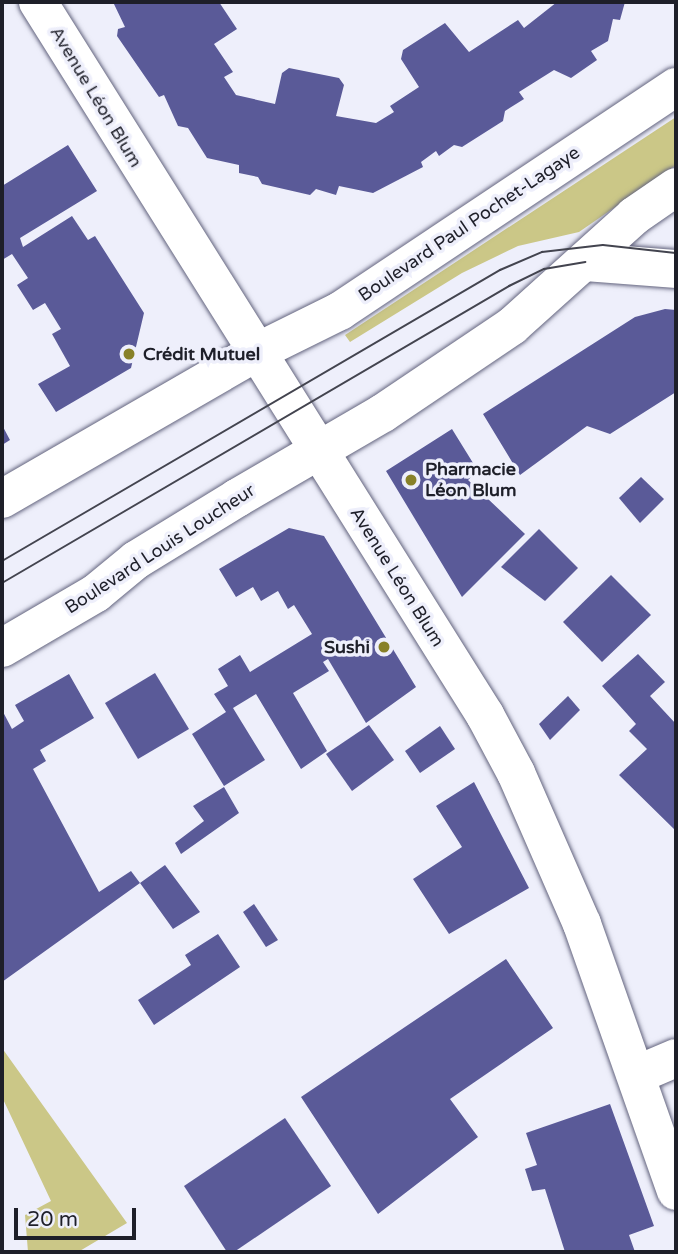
<!DOCTYPE html>
<meta charset="utf-8">
<style>
body{margin:0}
#map{position:relative;width:678px;height:1254px;overflow:hidden;background:#eeeffb;font-family:"Varela Round",sans-serif}
div>[style]{position:absolute}
[style*='--x']{left:calc(var(--x)*1px);top:calc(var(--y)*1px);width:calc(var(--w)*1px);rotate:calc(var(--a)*1deg)}
.green>*{inset:0;background:#cbc787}
.building>*{inset:0;background:#5a5a98}
.roads{filter:drop-shadow(0 0 2px #63647e) drop-shadow(0 0 2px #63647e)}
.minor>*{height:38px;margin:-19px;padding:0 19px;transform-origin:19px;border-radius:19px;background:#fff}
.major>*{height:38px;margin:-19px;padding:0 19px;transform-origin:19px;border-radius:19px;background:#fff}
.tram>*{height:2px;margin:-1px;padding:0 1px;transform-origin:1px;border-radius:1px;background:#43444f}
.dots>*{width:19px;height:19px;translate:-50% -50%;box-sizing:border-box;border:4px solid #eeeffb;border-radius:50%}
span{translate:-50% -50%;white-space:nowrap;text-align:center;line-height:1.15;-webkit-text-stroke:7px #eeeffb;paint-order:stroke}
.street-label{font-size:18px;color:#1e1f29}
.poi-label{font-size:18px;color:#1e1f29;font-weight:700}
.left{translate:0 -50%;text-align:left}
.right{translate:-100% -50%;text-align:right}
.frame{position:absolute;inset:0;border:4px solid #1e1f29;pointer-events:none}
.scale{position:absolute;left:14px;top:1208px;width:122px;height:32px;box-sizing:border-box;border:4px solid #1e1f29;border-top:0;padding-left:9px;font-size:21px;line-height:24px;white-space:nowrap;color:#1e1f29;-webkit-text-stroke:5px #eeeffb;paint-order:stroke}
</style>
<div id="map">
<div class="green">
<div style="clip-path:polygon(676px 117px,676px 165px,579px 232px,518px 246px,462px 273px,350px 342px,345px 335px)"></div>
<div style="clip-path:polygon(2px 1048px,127px 1223px,78px 1252px,28px 1252px,25px 1215px,51px 1201px,2px 1097px)"></div>
</div>
<div class="building">
<div style="clip-path:polygon(113px 2px,219px 2px,237px 29px,214px 44px,233px 72px,224px 77px,236px 95px,275px 104px,282px 73px,289px 68px,339px 78px,344px 85px,336px 116px,376px 123px,394px 112px,390px 106px,419px 87px,401px 59px,403px 50px,445px 23px,469px 52px,518px 20px,524px 28px,557px 2px,625px 2px,620px 20px,613px 19px,608px 41px,591px 51px,597px 60px,571px 78px,554px 70px,519px 92px,524px 99px,505px 111px,503px 121px,462px 147px,454px 145px,439px 156px,436px 151px,421px 162px,423px 167px,373px 193px,339px 186px,336px 195px,316px 189px,310px 195px,262px 184px,258px 177px,239px 173px,239px 165px,207px 158px,188px 128px,178px 126px,164px 95px,159px 97px,117px 36px,118px 29px,125px 27px)"></div>
<div style="clip-path:polygon(68px 145px,97px 191px,20px 238px,23px 247px,72px 216px,88px 240px,95px 236px,144px 313px,131px 368px,56px 412px,38px 384px,70px 366px,52px 334px,61px 329px,45px 303px,33px 310px,17px 285px,28px 278px,12px 254px,2px 260px,2px 186px)"></div>
<div style="clip-path:polygon(665px 309px,676px 310px,676px 392px,610px 434px,587px 426px,520px 475px,483px 414px,635px 317px)"></div>
<div style="clip-path:polygon(2px 425px,10px 440px,2px 445px)"></div>
<div style="clip-path:polygon(452px 429px,478px 471px,468px 480px,525px 534px,462px 597px,386px 471px)"></div>
<div style="clip-path:polygon(641px 477px,664px 499px,640px 523px,619px 498px)"></div>
<div style="clip-path:polygon(289px 528px,324px 536px,416px 687px,366px 723px,328px 659px,323px 662px,329px 671px,293px 693px,327px 751px,301px 769px,256px 694px,233px 708px,265px 760px,224px 786px,192px 734px,226px 712px,214px 694px,228px 686px,218px 669px,240px 655px,250px 672px,312px 634px,294px 605px,288px 609px,278px 591px,261px 601px,253px 587px,236px 597px,219px 569px)"></div>
<div style="clip-path:polygon(539px 529px,578px 568px,545px 601px,501px 567px)"></div>
<div style="clip-path:polygon(611px 575px,651px 615px,602px 662px,563px 622px)"></div>
<div style="clip-path:polygon(638px 654px,665px 682px,650px 696px,676px 724px,676px 831px,619px 775px,647px 749px,629px 731px,636px 724px,602px 686px)"></div>
<div style="clip-path:polygon(155px 673px,189px 729px,138px 759px,105px 703px)"></div>
<div style="clip-path:polygon(69px 674px,94px 718px,40px 750px,46px 761px,33px 769px,99px 892px,131px 871px,140px 883px,165px 865px,200px 912px,173px 929px,140px 883px,2px 982px,2px 710px,12px 729px,24px 721px,15px 705px)"></div>
<div style="clip-path:polygon(568px 696px,580px 710px,550px 740px,539px 724px)"></div>
<div style="clip-path:polygon(369px 725px,394px 760px,352px 791px,326px 754px)"></div>
<div style="clip-path:polygon(440px 726px,455px 749px,420px 773px,405px 751px)"></div>
<div style="clip-path:polygon(474px 782px,529px 888px,449px 934px,413px 879px,462px 847px,436px 806px)"></div>
<div style="clip-path:polygon(224px 787px,239px 813px,181px 854px,175px 843px,204px 821px,193px 806px)"></div>
<div style="clip-path:polygon(254px 904px,278px 940px,266px 947px,243px 912px)"></div>
<div style="clip-path:polygon(218px 934px,240px 967px,154px 1025px,138px 1000px,191px 965px,185px 955px)"></div>
<div style="clip-path:polygon(506px 959px,553px 1028px,450px 1099px,478px 1137px,378px 1214px,301px 1097px)"></div>
<div style="clip-path:polygon(610px 1104px,654px 1226px,629px 1235px,635px 1252px,565px 1252px,545px 1189px,532px 1191px,525px 1169px,537px 1165px,526px 1133px)"></div>
<div style="clip-path:polygon(285px 1118px,331px 1186px,234px 1252px,227px 1252px,184px 1186px)"></div>
</div>
<div class="roads">
<div class="minor">
<div style="--x:585;--y:262;--w:91;--a:4.4"></div>
<div style="--x:636;--y:1075;--w:43;--a:-23"></div>
</div>
<div class="major">
<div style="--x:38;--y:2;--w:842;--a:57.92"></div>
<div style="--x:485;--y:715;--w:66;--a:61.9"></div>
<div style="--x:516;--y:773;--w:165;--a:66.4"></div>
<div style="--x:582;--y:924;--w:283;--a:70.6"></div>
<div style="--x:2;--y:499;--w:294;--a:-30"></div>
<div style="--x:257;--y:352;--w:93;--a:-26.3"></div>
<div style="--x:340;--y:311;--w:404;--a:-33.7"></div>
<div style="--x:2;--y:648;--w:109;--a:-30.3"></div>
<div style="--x:96;--y:593;--w:52;--a:-39.5"></div>
<div style="--x:136;--y:560;--w:119;--a:-31.5"></div>
<div style="--x:237;--y:498;--w:169;--a:-30.2"></div>
<div style="--x:383;--y:413;--w:156;--a:-34"></div>
<div style="--x:512;--y:326;--w:164;--a:-42"></div>
<div style="--x:634;--y:216;--w:51;--a:-34.6"></div>
</div>
</div>
<div class="tram">
<div style="--x:2;--y:561;--w:577;--a:-30.3"></div>
<div style="--x:500;--y:270;--w:46;--a:-23.2"></div>
<div style="--x:542;--y:252;--w:61;--a:-6.5"></div>
<div style="--x:603;--y:245;--w:73;--a:6.3"></div>
<div style="--x:2;--y:583;--w:588;--a:-30.36"></div>
<div style="--x:509;--y:286;--w:39;--a:-26"></div>
<div style="--x:544;--y:269;--w:42;--a:-9.7"></div>
</div>
<div class="dots">
<div style="left:129px;top:354px;background:#888129"></div>
<div style="left:411px;top:480px;background:#888129"></div>
<div style="left:384px;top:647px;background:#888129"></div>
</div>
<div class="street-label">
<span style="left:96px;top:97px;rotate:59deg">Avenue Léon Blum</span>
<span style="left:469px;top:224px;rotate:-34deg">Boulevard Paul Pochet-Lagaye</span>
<span style="left:160px;top:549px;rotate:-33deg">Boulevard Louis Loucheur</span>
<span style="left:397px;top:577px;rotate:58deg">Avenue Léon Blum</span>
</div>
<div class="poi-label">
<span class="left" style="left:143px;top:354px">Crédit Mutuel</span>
<span class="left" style="left:425px;top:480px">Pharmacie<br>Léon Blum</span>
<span class="right" style="left:370px;top:647px">Sushi</span>
</div>
<div class="frame"></div>
<div class="scale">20 m</div>
</div>
